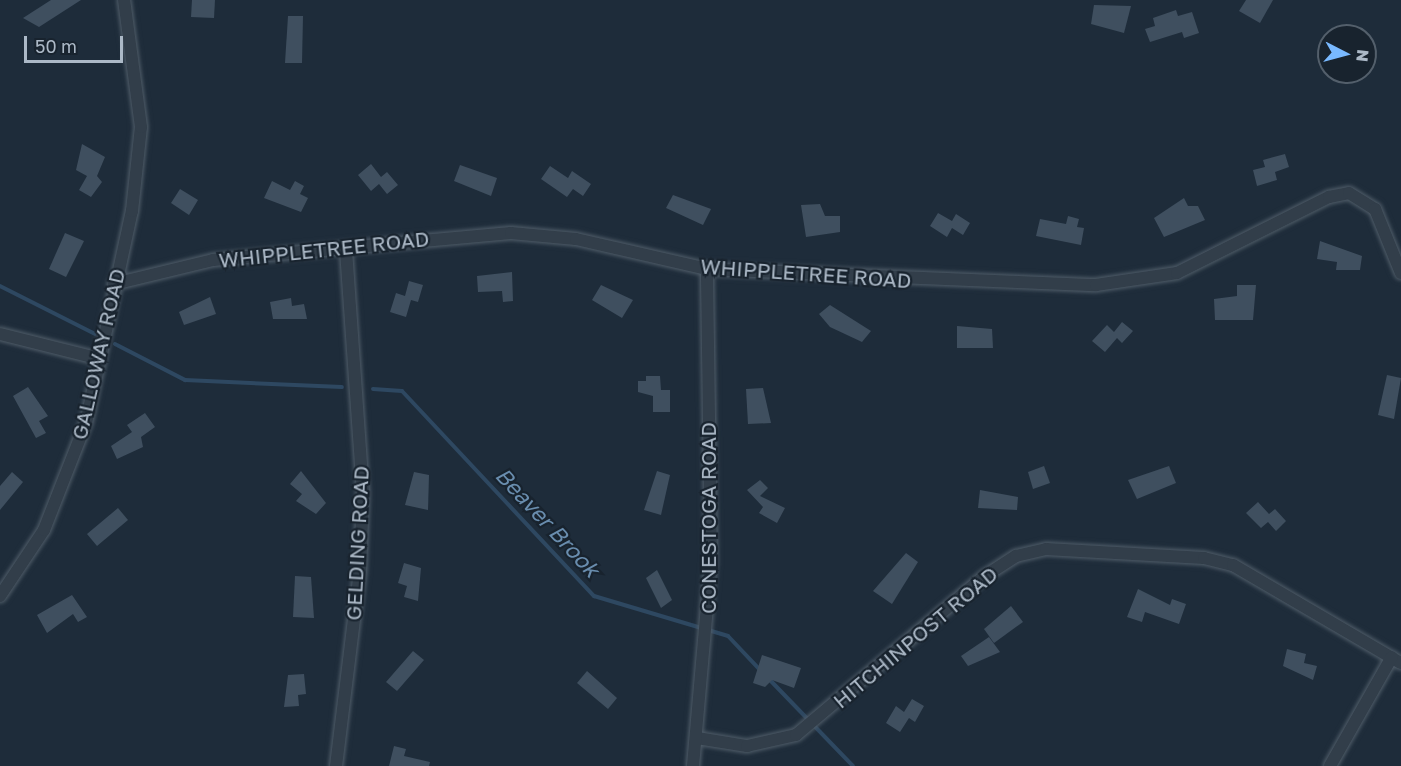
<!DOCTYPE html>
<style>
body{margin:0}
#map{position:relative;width:1401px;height:766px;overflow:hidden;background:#1e2c3a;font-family:"Golos Text",sans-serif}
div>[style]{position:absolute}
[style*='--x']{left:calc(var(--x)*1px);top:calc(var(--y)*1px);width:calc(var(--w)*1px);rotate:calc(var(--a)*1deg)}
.stream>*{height:4px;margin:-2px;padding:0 2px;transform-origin:2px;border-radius:2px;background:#2e4861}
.building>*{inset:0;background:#3f4f5f}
.roads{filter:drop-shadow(0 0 2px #4f5c68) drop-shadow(0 0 2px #4f5c68)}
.minor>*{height:12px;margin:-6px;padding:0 6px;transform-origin:6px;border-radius:6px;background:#323e4a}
span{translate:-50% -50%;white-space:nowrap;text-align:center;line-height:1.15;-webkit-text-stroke:4.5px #18232e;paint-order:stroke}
.street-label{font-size:21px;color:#acb9c7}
.water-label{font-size:22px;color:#698dae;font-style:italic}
.north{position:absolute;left:1317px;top:24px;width:60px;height:60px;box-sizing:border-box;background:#18232e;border:2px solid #535f6b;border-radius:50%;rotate:96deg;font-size:16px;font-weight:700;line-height:24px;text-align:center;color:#acb9c7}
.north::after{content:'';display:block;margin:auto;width:21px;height:27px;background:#79b9ff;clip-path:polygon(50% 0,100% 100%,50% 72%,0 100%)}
.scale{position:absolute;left:24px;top:36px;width:99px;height:27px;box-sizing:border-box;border:3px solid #acb9c7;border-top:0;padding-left:8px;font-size:18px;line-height:21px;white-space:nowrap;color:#acb9c7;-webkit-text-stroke:4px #18232e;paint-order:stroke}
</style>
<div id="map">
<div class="stream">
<div style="--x:0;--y:286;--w:106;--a:26.8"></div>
<div style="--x:115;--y:344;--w:79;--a:27.2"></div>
<div style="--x:185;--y:380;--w:157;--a:2.6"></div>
<div style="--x:373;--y:389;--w:29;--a:4"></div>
<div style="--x:402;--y:391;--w:281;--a:46.9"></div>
<div style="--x:594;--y:596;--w:140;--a:16.6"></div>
<div style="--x:728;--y:636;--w:48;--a:46.7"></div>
<div style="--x:768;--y:678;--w:122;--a:46"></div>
</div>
<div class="building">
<div style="clip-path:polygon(51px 0,81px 0,39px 27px,23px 18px)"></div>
<div style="clip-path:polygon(192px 0,215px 0,214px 18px,191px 17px)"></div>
<div style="clip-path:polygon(1246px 0,1273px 0,1260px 23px,1239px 11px)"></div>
<div style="clip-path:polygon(1094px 5px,1131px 6px,1124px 33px,1091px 24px)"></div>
<div style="clip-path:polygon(1176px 10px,1178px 16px,1192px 12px,1199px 33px,1184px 38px,1182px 32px,1150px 42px,1145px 29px,1155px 26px,1153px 18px)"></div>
<div style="clip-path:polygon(288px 16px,303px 16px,302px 63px,285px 63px)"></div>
<div style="clip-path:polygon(82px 144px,105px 157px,97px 176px,102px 182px,91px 197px,79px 190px,87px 176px,76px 170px)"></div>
<div style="clip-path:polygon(1285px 154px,1289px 167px,1275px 172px,1277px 180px,1257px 186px,1253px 170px,1265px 167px,1263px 160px)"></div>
<div style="clip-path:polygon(371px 164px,381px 177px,387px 172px,398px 185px,387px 194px,379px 184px,371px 191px,358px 175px)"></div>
<div style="clip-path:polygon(460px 165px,497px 178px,491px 196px,454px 181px)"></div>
<div style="clip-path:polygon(550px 166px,568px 178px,572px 171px,591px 184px,583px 196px,573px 189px,567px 197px,541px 179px)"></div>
<div style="clip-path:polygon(272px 181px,290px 190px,295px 181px,304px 186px,300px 194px,308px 198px,301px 212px,264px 198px)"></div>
<div style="clip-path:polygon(180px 189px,198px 200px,189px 215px,171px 203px)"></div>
<div style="clip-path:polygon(673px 195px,711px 209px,703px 225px,666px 208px)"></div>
<div style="clip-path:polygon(1184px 198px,1188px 206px,1198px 206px,1205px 220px,1164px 237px,1154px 218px)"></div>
<div style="clip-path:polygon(820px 204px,825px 216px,840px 216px,840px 232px,806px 237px,801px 205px)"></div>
<div style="clip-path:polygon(938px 213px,952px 221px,956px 214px,970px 223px,963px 235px,952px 228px,947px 237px,930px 226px)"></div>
<div style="clip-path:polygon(1068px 216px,1079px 219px,1077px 227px,1084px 228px,1081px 245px,1036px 236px,1040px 219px,1066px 224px)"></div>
<div style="clip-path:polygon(65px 233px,84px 241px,66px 277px,49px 269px)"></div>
<div style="clip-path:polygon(1320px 241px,1362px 256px,1360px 270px,1336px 270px,1337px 262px,1317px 259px)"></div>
<div style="clip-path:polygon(512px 272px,513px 301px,503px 302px,502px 291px,478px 292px,477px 276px)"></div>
<div style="clip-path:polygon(409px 281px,423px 285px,418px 302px,411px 300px,406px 317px,390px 312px,396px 293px,405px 296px)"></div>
<div style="clip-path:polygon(601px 285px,633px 300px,622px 318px,592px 300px)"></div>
<div style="clip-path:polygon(1237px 285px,1256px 285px,1253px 320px,1215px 320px,1214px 299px,1237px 296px)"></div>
<div style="clip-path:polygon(210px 297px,216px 314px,184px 325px,179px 312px)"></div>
<div style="clip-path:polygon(291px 298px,292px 306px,304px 304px,307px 319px,273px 319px,270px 302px)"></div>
<div style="clip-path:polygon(830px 305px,871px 331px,862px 342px,830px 327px,819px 314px)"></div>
<div style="clip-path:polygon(1122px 322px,1133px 331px,1122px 343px,1117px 338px,1105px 352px,1092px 341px,1107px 325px,1114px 332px)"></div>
<div style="clip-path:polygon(957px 326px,992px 329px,993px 348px,957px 348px)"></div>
<div style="clip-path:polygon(1387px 375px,1401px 378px,1394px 419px,1378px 415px)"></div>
<div style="clip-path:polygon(646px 376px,660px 376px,661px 390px,670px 390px,670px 412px,653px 412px,653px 396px,638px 392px,638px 381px,646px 381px)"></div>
<div style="clip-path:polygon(28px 387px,48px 416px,39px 421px,46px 433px,36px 438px,13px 396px)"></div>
<div style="clip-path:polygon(763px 388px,771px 423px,748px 424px,746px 389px)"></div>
<div style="clip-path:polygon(145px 413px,155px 427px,141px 437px,143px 447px,117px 459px,111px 446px,132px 432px,127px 425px)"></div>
<div style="clip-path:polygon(1044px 466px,1050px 483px,1033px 489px,1028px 472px)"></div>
<div style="clip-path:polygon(1169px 466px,1176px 483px,1137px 499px,1128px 480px)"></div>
<div style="clip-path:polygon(301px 471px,326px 503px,316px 514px,296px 501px,302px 494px,290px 484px)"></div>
<div style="clip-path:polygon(657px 471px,670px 475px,661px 515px,644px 510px)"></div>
<div style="clip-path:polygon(12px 472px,23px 482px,0 510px,0 486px)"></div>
<div style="clip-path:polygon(414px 472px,429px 475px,428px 510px,405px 505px)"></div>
<div style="clip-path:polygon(760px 480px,768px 488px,760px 496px,785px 508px,777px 523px,759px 513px,763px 507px,747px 490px)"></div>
<div style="clip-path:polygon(980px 490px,1018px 497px,1017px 510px,978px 508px)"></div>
<div style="clip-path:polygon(1258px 502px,1269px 514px,1275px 509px,1286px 521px,1276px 531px,1268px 522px,1261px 528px,1246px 513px)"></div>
<div style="clip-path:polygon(118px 508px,128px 520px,97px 546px,87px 534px)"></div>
<div style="clip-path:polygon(906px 553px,918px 562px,892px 604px,873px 591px)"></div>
<div style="clip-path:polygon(404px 563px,421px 568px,418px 601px,404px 597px,407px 586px,398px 583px)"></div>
<div style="clip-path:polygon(657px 570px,672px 600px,661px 608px,646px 578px)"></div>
<div style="clip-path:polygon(295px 576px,311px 577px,314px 618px,293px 617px)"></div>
<div style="clip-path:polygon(1138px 589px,1170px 605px,1172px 599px,1186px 604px,1179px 624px,1145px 612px,1142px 622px,1127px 617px)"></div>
<div style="clip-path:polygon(72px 595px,87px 617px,78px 622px,73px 614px,47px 633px,37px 615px)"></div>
<div style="clip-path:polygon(1011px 606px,1023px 622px,994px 643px,984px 629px)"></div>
<div style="clip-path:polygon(989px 637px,1000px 652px,968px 666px,961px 656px)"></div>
<div style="clip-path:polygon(1287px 649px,1306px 654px,1304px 663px,1317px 666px,1313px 680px,1283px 666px)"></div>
<div style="clip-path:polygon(413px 651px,424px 660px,397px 691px,386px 682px)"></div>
<div style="clip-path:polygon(762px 655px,801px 668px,794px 688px,772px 680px,765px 687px,753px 683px)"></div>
<div style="clip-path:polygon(587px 671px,617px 698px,608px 709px,577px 683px)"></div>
<div style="clip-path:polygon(304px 674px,306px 694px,298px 695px,299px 706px,284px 707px,288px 675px)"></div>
<div style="clip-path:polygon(912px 699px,924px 706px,915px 722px,909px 718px,900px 732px,886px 723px,896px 706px,904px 712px)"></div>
<div style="clip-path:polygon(394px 746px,406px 749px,404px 756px,430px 762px,429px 766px,389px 766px)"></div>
</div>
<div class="roads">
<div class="minor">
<div style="--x:114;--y:284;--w:102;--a:-13.6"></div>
<div style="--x:213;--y:260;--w:299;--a:-5.2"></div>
<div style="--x:511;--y:233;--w:65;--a:5.3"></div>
<div style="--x:576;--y:239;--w:134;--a:12.9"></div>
<div style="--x:707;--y:269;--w:389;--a:2.4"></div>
<div style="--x:1096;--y:285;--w:82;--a:-8.4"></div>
<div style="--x:1177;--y:273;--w:170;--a:-26.6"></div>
<div style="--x:1329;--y:197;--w:20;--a:-11"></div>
<div style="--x:1349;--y:193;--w:31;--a:32"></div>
<div style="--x:1375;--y:209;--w:69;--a:67.9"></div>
<div style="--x:0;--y:334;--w:103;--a:14"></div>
<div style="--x:0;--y:596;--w:79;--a:-56.3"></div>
<div style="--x:44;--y:530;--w:115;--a:-68.6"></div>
<div style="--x:86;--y:423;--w:217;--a:-77.8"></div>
<div style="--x:132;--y:211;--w:84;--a:-83.9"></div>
<div style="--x:141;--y:127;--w:128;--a:-97.6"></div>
<div style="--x:697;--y:738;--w:51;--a:9.1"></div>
<div style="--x:747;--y:746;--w:50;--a:-12.7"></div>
<div style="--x:796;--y:735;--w:247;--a:-40.1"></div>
<div style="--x:985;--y:576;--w:37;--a:-33"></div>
<div style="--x:1016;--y:556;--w:31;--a:-13"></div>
<div style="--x:1046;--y:549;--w:158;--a:3.3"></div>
<div style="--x:1204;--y:558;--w:30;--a:14"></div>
<div style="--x:1233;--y:565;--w:194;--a:30.3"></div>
<div style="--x:336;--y:766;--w:196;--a:-83"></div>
<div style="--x:360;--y:571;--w:78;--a:-87.8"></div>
<div style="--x:363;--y:493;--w:246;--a:-94"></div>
<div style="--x:693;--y:766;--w:205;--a:-85"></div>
<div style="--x:711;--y:562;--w:293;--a:-90.8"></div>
<div style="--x:1330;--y:766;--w:125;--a:-60.4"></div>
</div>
</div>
<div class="street-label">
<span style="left:324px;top:249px;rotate:-6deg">WHIPPLETREE ROAD</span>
<span style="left:806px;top:273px;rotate:4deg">WHIPPLETREE ROAD</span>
<span style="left:98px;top:354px;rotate:-77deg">GALLOWAY ROAD</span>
<span style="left:708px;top:518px;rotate:-90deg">CONESTOGA ROAD</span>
<span style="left:357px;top:543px;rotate:-87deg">GELDING ROAD</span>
<span style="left:915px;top:637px;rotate:-40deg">HITCHINPOST ROAD</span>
</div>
<div class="water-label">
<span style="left:548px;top:522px;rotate:47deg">Beaver Brook</span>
</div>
<div class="north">N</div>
<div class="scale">50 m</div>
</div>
